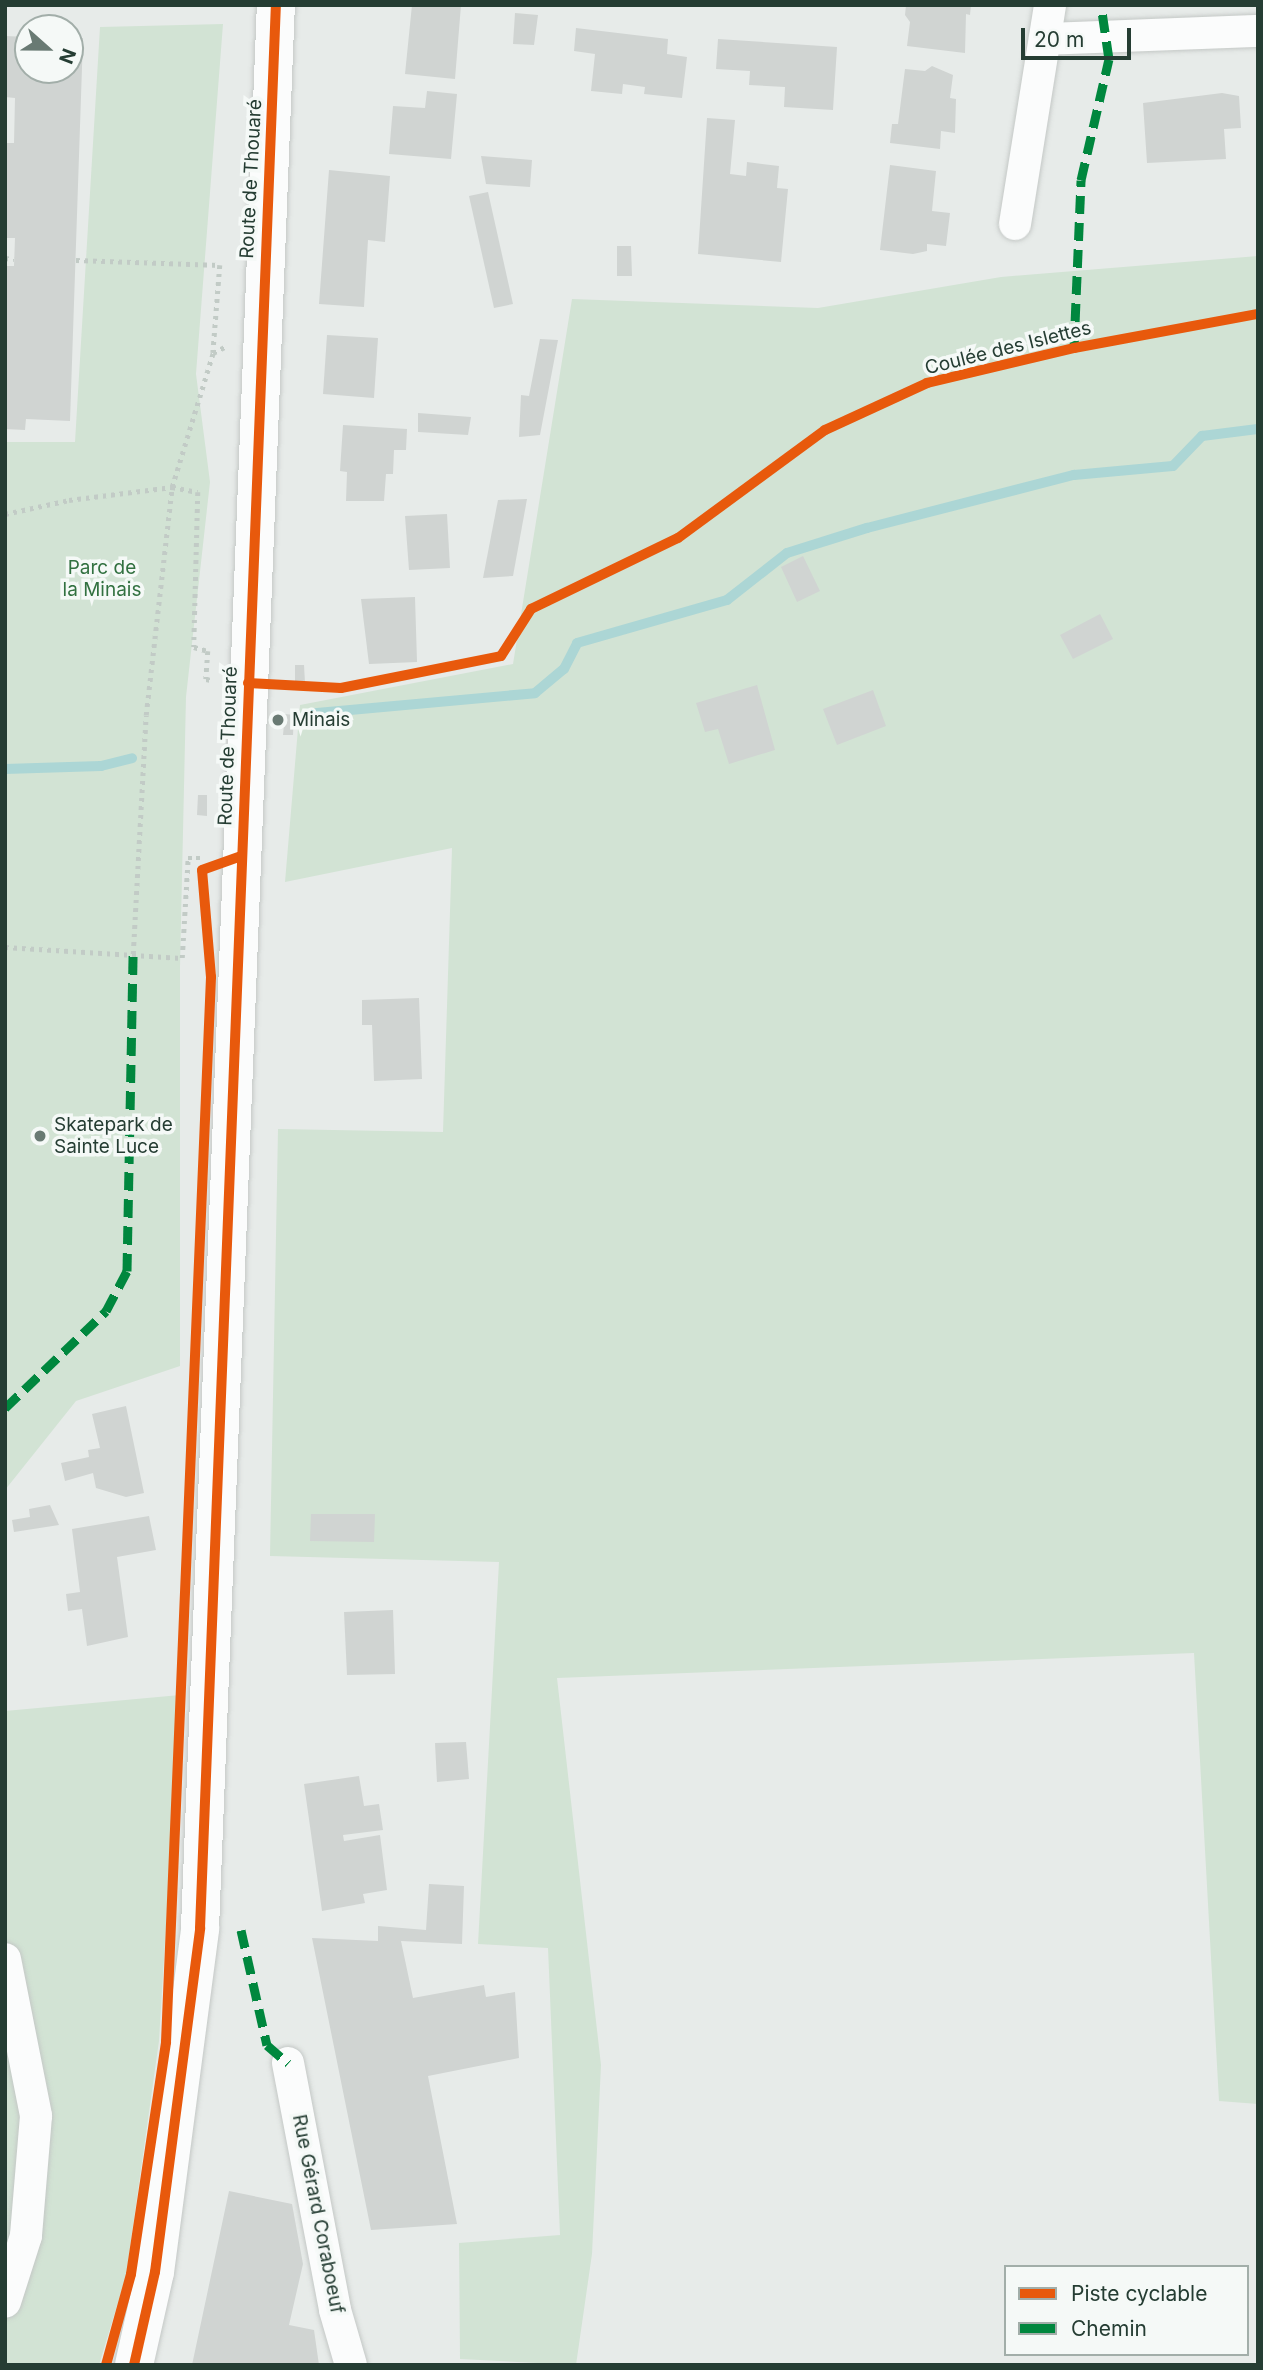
<!DOCTYPE html>
<meta charset="utf-8">
<style>
body{margin:0}
#map{position:relative;width:1263px;height:2370px;overflow:hidden;background:#e7ebe9;font-family:Inter,sans-serif}
div>[style]{position:absolute}
[style*='--x']{left:calc(var(--x)*1px);top:calc(var(--y)*1px);width:calc(var(--w)*1px);rotate:calc(var(--a)*1deg)}
.green>*{inset:0;background:#d2e3d4}
.stream>*{height:10px;margin:-5px;padding:0 5px;transform-origin:5px;border-radius:5px;background:#acd6d5}
.building>*{inset:0;background:#d0d4d2}
.path>*{height:4.5px;margin-top:-2.25px;transform-origin:0;background:repeating-linear-gradient(90deg,#c2cbc6 0 3.5px,transparent 0 8.5px)}
.roads{filter:drop-shadow(0 0 2px #c4c8c6) drop-shadow(0 0 2px #c4c8c6)}
.street>*{height:32px;margin:-16px;padding:0 16px;transform-origin:16px;border-radius:16px;background:#fbfcfc}
.secondary>*{height:38px;margin:-19px;padding:0 19px;transform-origin:19px;border-radius:19px;background:#fbfcfc}
.quiet>*{height:9px;margin-top:-4.5px;transform-origin:0;background:repeating-linear-gradient(90deg,#00873e 0 18px,transparent 0 27px)}
.cycleway>*{height:10px;margin:-5px;padding:0 5px;transform-origin:5px;border-radius:5px;background:#e8590c}
.dots>*{width:19px;height:19px;translate:-50% -50%;box-sizing:border-box;border:4px solid #f5f9f7;border-radius:50%}
span{translate:-50% -50%;white-space:nowrap;text-align:center;line-height:1.15;-webkit-text-stroke:7px #f5f9f7;paint-order:stroke}
.street-label{font-size:19px;color:#253d33}
.park-label{font-size:19px;color:#327140}
.poi-label{font-size:19px;color:#253d33}
.left{translate:0 -50%;text-align:left}
.frame{position:absolute;inset:0;border:7px solid #253d33;pointer-events:none}
.legend{position:absolute;left:1004px;top:2265px;width:245px;height:91px;box-sizing:border-box;background:#f5f9f7;border:2px solid #a2aea9;margin:0;padding:9px 12px;list-style:none;font-size:21px;color:#253d33}
.legend li{display:flex;align-items:center;gap:14px;height:35px}
.legend b{width:35px;border:2px solid #a2aea9}
.north{position:absolute;left:14px;top:14px;width:70px;height:70px;box-sizing:border-box;background:#f5f9f7;border:2px solid #a2aea9;border-radius:50%;rotate:111deg;font-size:19px;font-weight:700;line-height:28px;text-align:center;color:#253d33}
.north::after{content:'';display:block;margin:auto;width:24px;height:32px;background:#697a73;clip-path:polygon(50% 0,100% 100%,50% 72%,0 100%)}
.scale{position:absolute;left:1021px;top:28px;width:110px;height:32px;box-sizing:border-box;border:4px solid #253d33;border-top:0;padding-left:9px;font-size:21px;line-height:24px;white-space:nowrap;color:#253d33;-webkit-text-stroke:5px #f5f9f7;paint-order:stroke}
</style>
<div id="map">
<div class="green">
<div style="clip-path:polygon(223px 24px,196px 374px,210px 482px,186px 697px,180px 967px,180px 1366px,76px 1401px,5px 1490px,5px 442px,75px 442px,100px 27px)"></div>
<div style="clip-path:polygon(1258px 256px,1258px 2104px,1219px 2101px,1194px 1653px,557px 1678px,601px 2065px,592px 2254px,576px 2365px,460px 2359px,459px 2243px,560px 2235px,548px 1948px,478px 1944px,499px 1562px,270px 1556px,278px 1129px,443px 1132px,452px 848px,285px 882px,300px 705px,513px 664px,572px 299px,818px 308px,1001px 277px)"></div>
<div style="clip-path:polygon(180px 1695px,159px 2041px,126px 2276px,99px 2365px,5px 2365px,5px 1711px)"></div>
</div>
<div class="stream">
<div style="--x:306;--y:714;--w:230;--a:-5.2"></div>
<div style="--x:535;--y:693;--w:38;--a:-40"></div>
<div style="--x:564;--y:669;--w:29;--a:-63"></div>
<div style="--x:577;--y:643;--w:156;--a:-16"></div>
<div style="--x:727;--y:600;--w:76;--a:-38.1"></div>
<div style="--x:787;--y:553;--w:84;--a:-17.4"></div>
<div style="--x:867;--y:528;--w:214;--a:-14.4"></div>
<div style="--x:1074;--y:475;--w:99;--a:-5.2"></div>
<div style="--x:1173;--y:466;--w:42;--a:-46"></div>
<div style="--x:1202;--y:436;--w:56;--a:-7.1"></div>
<div style="--x:5;--y:769;--w:96;--a:-1.8"></div>
<div style="--x:101;--y:766;--w:32;--a:-14"></div>
</div>
<div class="building">
<div style="clip-path:polygon(412px 5px,461px 5px,455px 79px,405px 74px)"></div>
<div style="clip-path:polygon(906px 5px,971px 5px,970px 15px,966px 14px,965px 53px,907px 46px,910px 22px,905px 15px)"></div>
<div style="clip-path:polygon(515px 13px,538px 15px,534px 45px,513px 44px)"></div>
<div style="clip-path:polygon(576px 28px,668px 39px,667px 54px,687px 57px,682px 98px,644px 94px,645px 87px,623px 84px,622px 94px,591px 91px,595px 54px,574px 51px)"></div>
<div style="clip-path:polygon(5px 36px,28px 37px,28px 70px,70px 70px,70px 38px,83px 38px,70px 421px,26px 419px,25px 430px,5px 429px,5px 266px,14px 266px,15px 238px,5px 238px,5px 143px,14px 143px,15px 98px,5px 97px)"></div>
<div style="clip-path:polygon(718px 39px,837px 47px,833px 110px,784px 107px,785px 87px,749px 85px,750px 71px,716px 69px)"></div>
<div style="clip-path:polygon(932px 66px,953px 75px,950px 98px,956px 99px,955px 133px,941px 131px,940px 149px,890px 143px,892px 124px,898px 124px,905px 69px,925px 71px)"></div>
<div style="clip-path:polygon(427px 91px,457px 94px,451px 159px,389px 154px,393px 106px,425px 108px)"></div>
<div style="clip-path:polygon(1222px 93px,1239px 96px,1241px 128px,1224px 129px,1226px 159px,1147px 163px,1143px 103px)"></div>
<div style="clip-path:polygon(707px 118px,735px 120px,730px 174px,746px 176px,747px 162px,779px 166px,777px 188px,788px 189px,781px 262px,698px 254px)"></div>
<div style="clip-path:polygon(481px 156px,532px 160px,530px 187px,486px 184px)"></div>
<div style="clip-path:polygon(890px 165px,936px 171px,932px 211px,950px 213px,946px 246px,927px 244px,927px 251px,913px 254px,880px 250px)"></div>
<div style="clip-path:polygon(329px 170px,390px 176px,385px 242px,368px 240px,364px 307px,319px 304px)"></div>
<div style="clip-path:polygon(488px 192px,513px 304px,494px 308px,469px 196px)"></div>
<div style="clip-path:polygon(617px 246px,631px 246px,632px 276px,617px 276px)"></div>
<div style="clip-path:polygon(327px 335px,378px 338px,374px 398px,323px 394px)"></div>
<div style="clip-path:polygon(540px 339px,558px 340px,540px 435px,519px 437px,521px 395px,529px 396px)"></div>
<div style="clip-path:polygon(418px 413px,471px 417px,468px 435px,418px 432px)"></div>
<div style="clip-path:polygon(343px 425px,407px 429px,406px 450px,394px 450px,393px 474px,386px 474px,384px 501px,346px 501px,347px 472px,340px 471px)"></div>
<div style="clip-path:polygon(527px 499px,513px 576px,483px 578px,498px 500px)"></div>
<div style="clip-path:polygon(447px 514px,450px 568px,409px 570px,405px 516px)"></div>
<div style="clip-path:polygon(803px 556px,820px 591px,797px 602px,781px 567px)"></div>
<div style="clip-path:polygon(415px 597px,417px 662px,369px 664px,361px 599px)"></div>
<div style="clip-path:polygon(1100px 614px,1113px 639px,1073px 659px,1060px 635px)"></div>
<div style="clip-path:polygon(295px 665px,304px 665px,305px 683px,295px 682px)"></div>
<div style="clip-path:polygon(757px 685px,775px 750px,729px 764px,718px 729px,705px 732px,696px 703px)"></div>
<div style="clip-path:polygon(873px 690px,886px 726px,837px 745px,823px 709px)"></div>
<div style="clip-path:polygon(285px 714px,294px 715px,293px 735px,283px 735px)"></div>
<div style="clip-path:polygon(198px 795px,207px 795px,207px 816px,197px 815px)"></div>
<div style="clip-path:polygon(419px 998px,422px 1079px,374px 1081px,372px 1025px,362px 1025px,362px 1000px)"></div>
<div style="clip-path:polygon(126px 1406px,144px 1493px,126px 1497px,96px 1488px,93px 1473px,65px 1481px,61px 1463px,89px 1457px,88px 1450px,100px 1448px,92px 1414px)"></div>
<div style="clip-path:polygon(50px 1505px,59px 1525px,14px 1532px,12px 1520px,30px 1517px,29px 1509px)"></div>
<div style="clip-path:polygon(311px 1514px,375px 1514px,374px 1542px,310px 1541px)"></div>
<div style="clip-path:polygon(149px 1516px,156px 1550px,117px 1557px,128px 1637px,87px 1646px,82px 1609px,68px 1611px,66px 1594px,80px 1592px,72px 1529px)"></div>
<div style="clip-path:polygon(393px 1610px,395px 1674px,347px 1675px,344px 1612px)"></div>
<div style="clip-path:polygon(466px 1742px,469px 1779px,437px 1782px,435px 1743px)"></div>
<div style="clip-path:polygon(359px 1776px,364px 1806px,379px 1804px,383px 1830px,343px 1835px,344px 1841px,380px 1835px,387px 1890px,363px 1894px,365px 1903px,322px 1911px,304px 1784px)"></div>
<div style="clip-path:polygon(429px 1884px,464px 1886px,462px 1944px,401px 1941px,413px 1998px,484px 1985px,486px 1997px,515px 1992px,519px 2058px,428px 2076px,457px 2224px,371px 2230px,312px 1938px,378px 1941px,378px 1926px,426px 1930px)"></div>
<div style="clip-path:polygon(229px 2191px,292px 2204px,303px 2264px,289px 2325px,314px 2330px,319px 2365px,192px 2365px)"></div>
</div>
<div class="path">
<div style="--x:5;--y:258;--w:9;--a:6"></div>
<div style="--x:76;--y:260;--w:144;--a:2"></div>
<div style="--x:220;--y:265;--w:88;--a:94.5"></div>
<div style="--x:5;--y:514;--w:66;--a:-12.3"></div>
<div style="--x:69;--y:500;--w:104;--a:-7.2"></div>
<div style="--x:172;--y:487;--w:26;--a:11"></div>
<div style="--x:198;--y:492;--w:155;--a:91.5"></div>
<div style="--x:194;--y:647;--w:15;--a:16"></div>
<div style="--x:208;--y:651;--w:28;--a:94"></div>
<div style="--x:206;--y:679;--w:5;--a:11"></div>
<div style="--x:5;--y:947;--w:177;--a:3.6"></div>
<div style="--x:182;--y:958;--w:100;--a:-86.6"></div>
<div style="--x:188;--y:858;--w:16;--a:0"></div>
<div style="--x:133;--y:954;--w:239;--a:-86.9"></div>
<div style="--x:146;--y:715;--w:229;--a:-83.5"></div>
<div style="--x:172;--y:487;--w:140;--a:-73"></div>
<div style="--x:213;--y:353;--w:13;--a:-27"></div>
</div>
<div class="roads">
<div class="street">
<div style="--x:1045;--y:39;--w:213;--a:-2.2"></div>
<div style="--x:1015;--y:224;--w:222;--a:-80.9"></div>
<div style="--x:5;--y:1959;--w:160;--a:78.8"></div>
<div style="--x:36;--y:2116;--w:120;--a:94.8"></div>
<div style="--x:26;--y:2236;--w:69;--a:107.7"></div>
<div style="--x:288;--y:2063;--w:251;--a:79.2"></div>
<div style="--x:335;--y:2310;--w:57;--a:73.8"></div>
</div>
<div class="secondary">
<div style="--x:134;--y:2365;--w:95;--a:-77.3"></div>
<div style="--x:155;--y:2272;--w:347;--a:-82.5"></div>
<div style="--x:200;--y:1928;--w:1925;--a:-87.74"></div>
</div>
</div>
<div class="quiet">
<div style="--x:1074;--y:348;--w:168;--a:-87.6"></div>
<div style="--x:1081;--y:180;--w:124;--a:-77"></div>
<div style="--x:1109;--y:59;--w:55;--a:-98.4"></div>
<div style="--x:5;--y:1408;--w:140;--a:-43.8"></div>
<div style="--x:106;--y:1311;--w:45;--a:-62.3"></div>
<div style="--x:127;--y:1271;--w:317;--a:-88.9"></div>
<div style="--x:241;--y:1930;--w:118;--a:77.3"></div>
<div style="--x:267;--y:2045;--w:28;--a:41"></div>
</div>
<div class="cycleway">
<div style="--x:248;--y:683;--w:93;--a:3.1"></div>
<div style="--x:341;--y:688;--w:163;--a:-11.3"></div>
<div style="--x:501;--y:656;--w:56;--a:-57.4"></div>
<div style="--x:531;--y:609;--w:163;--a:-25.8"></div>
<div style="--x:678;--y:538;--w:182;--a:-36.3"></div>
<div style="--x:825;--y:430;--w:112;--a:-24.7"></div>
<div style="--x:927;--y:383;--w:151;--a:-13.4"></div>
<div style="--x:1074;--y:348;--w:187;--a:-10.5"></div>
<div style="--x:106;--y:2365;--w:94;--a:-74.6"></div>
<div style="--x:131;--y:2274;--w:235;--a:-81.4"></div>
<div style="--x:166;--y:2042;--w:1066;--a:-87.58"></div>
<div style="--x:211;--y:977;--w:107;--a:-94.8"></div>
<div style="--x:202;--y:870;--w:41;--a:-19.7"></div>
<div style="--x:134;--y:2365;--w:95;--a:-77.3"></div>
<div style="--x:155;--y:2272;--w:347;--a:-82.5"></div>
<div style="--x:200;--y:1928;--w:1925;--a:-87.74"></div>
</div>
<div class="dots">
<div style="left:278px;top:720px;background:#697a73"></div>
<div style="left:40px;top:1136px;background:#697a73"></div>
</div>
<div class="street-label">
<span style="left:251px;top:179px;rotate:-87deg">Route de Thouaré</span>
<span style="left:1008px;top:348px;rotate:-14deg">Coulée des Islettes</span>
<span style="left:228px;top:746px;rotate:-88deg">Route de Thouaré</span>
<span style="left:318px;top:2214px;rotate:79deg">Rue Gérard Coraboeuf</span>
</div>
<div class="park-label">
<span style="left:102px;top:579px">Parc de<br>la Minais</span>
</div>
<div class="poi-label">
<span class="left" style="left:292px;top:720px">Minais</span>
<span class="left" style="left:54px;top:1136px">Skatepark de<br>Sainte Luce</span>
</div>
<div class="frame"></div>
<ul class="legend">
<li><b style="height:9px;background:#e8590c"></b>Piste cyclable</li>
<li><b style="height:9px;background:#00873e"></b>Chemin</li>
</ul>
<div class="north">N</div>
<div class="scale">20 m</div>
</div>
